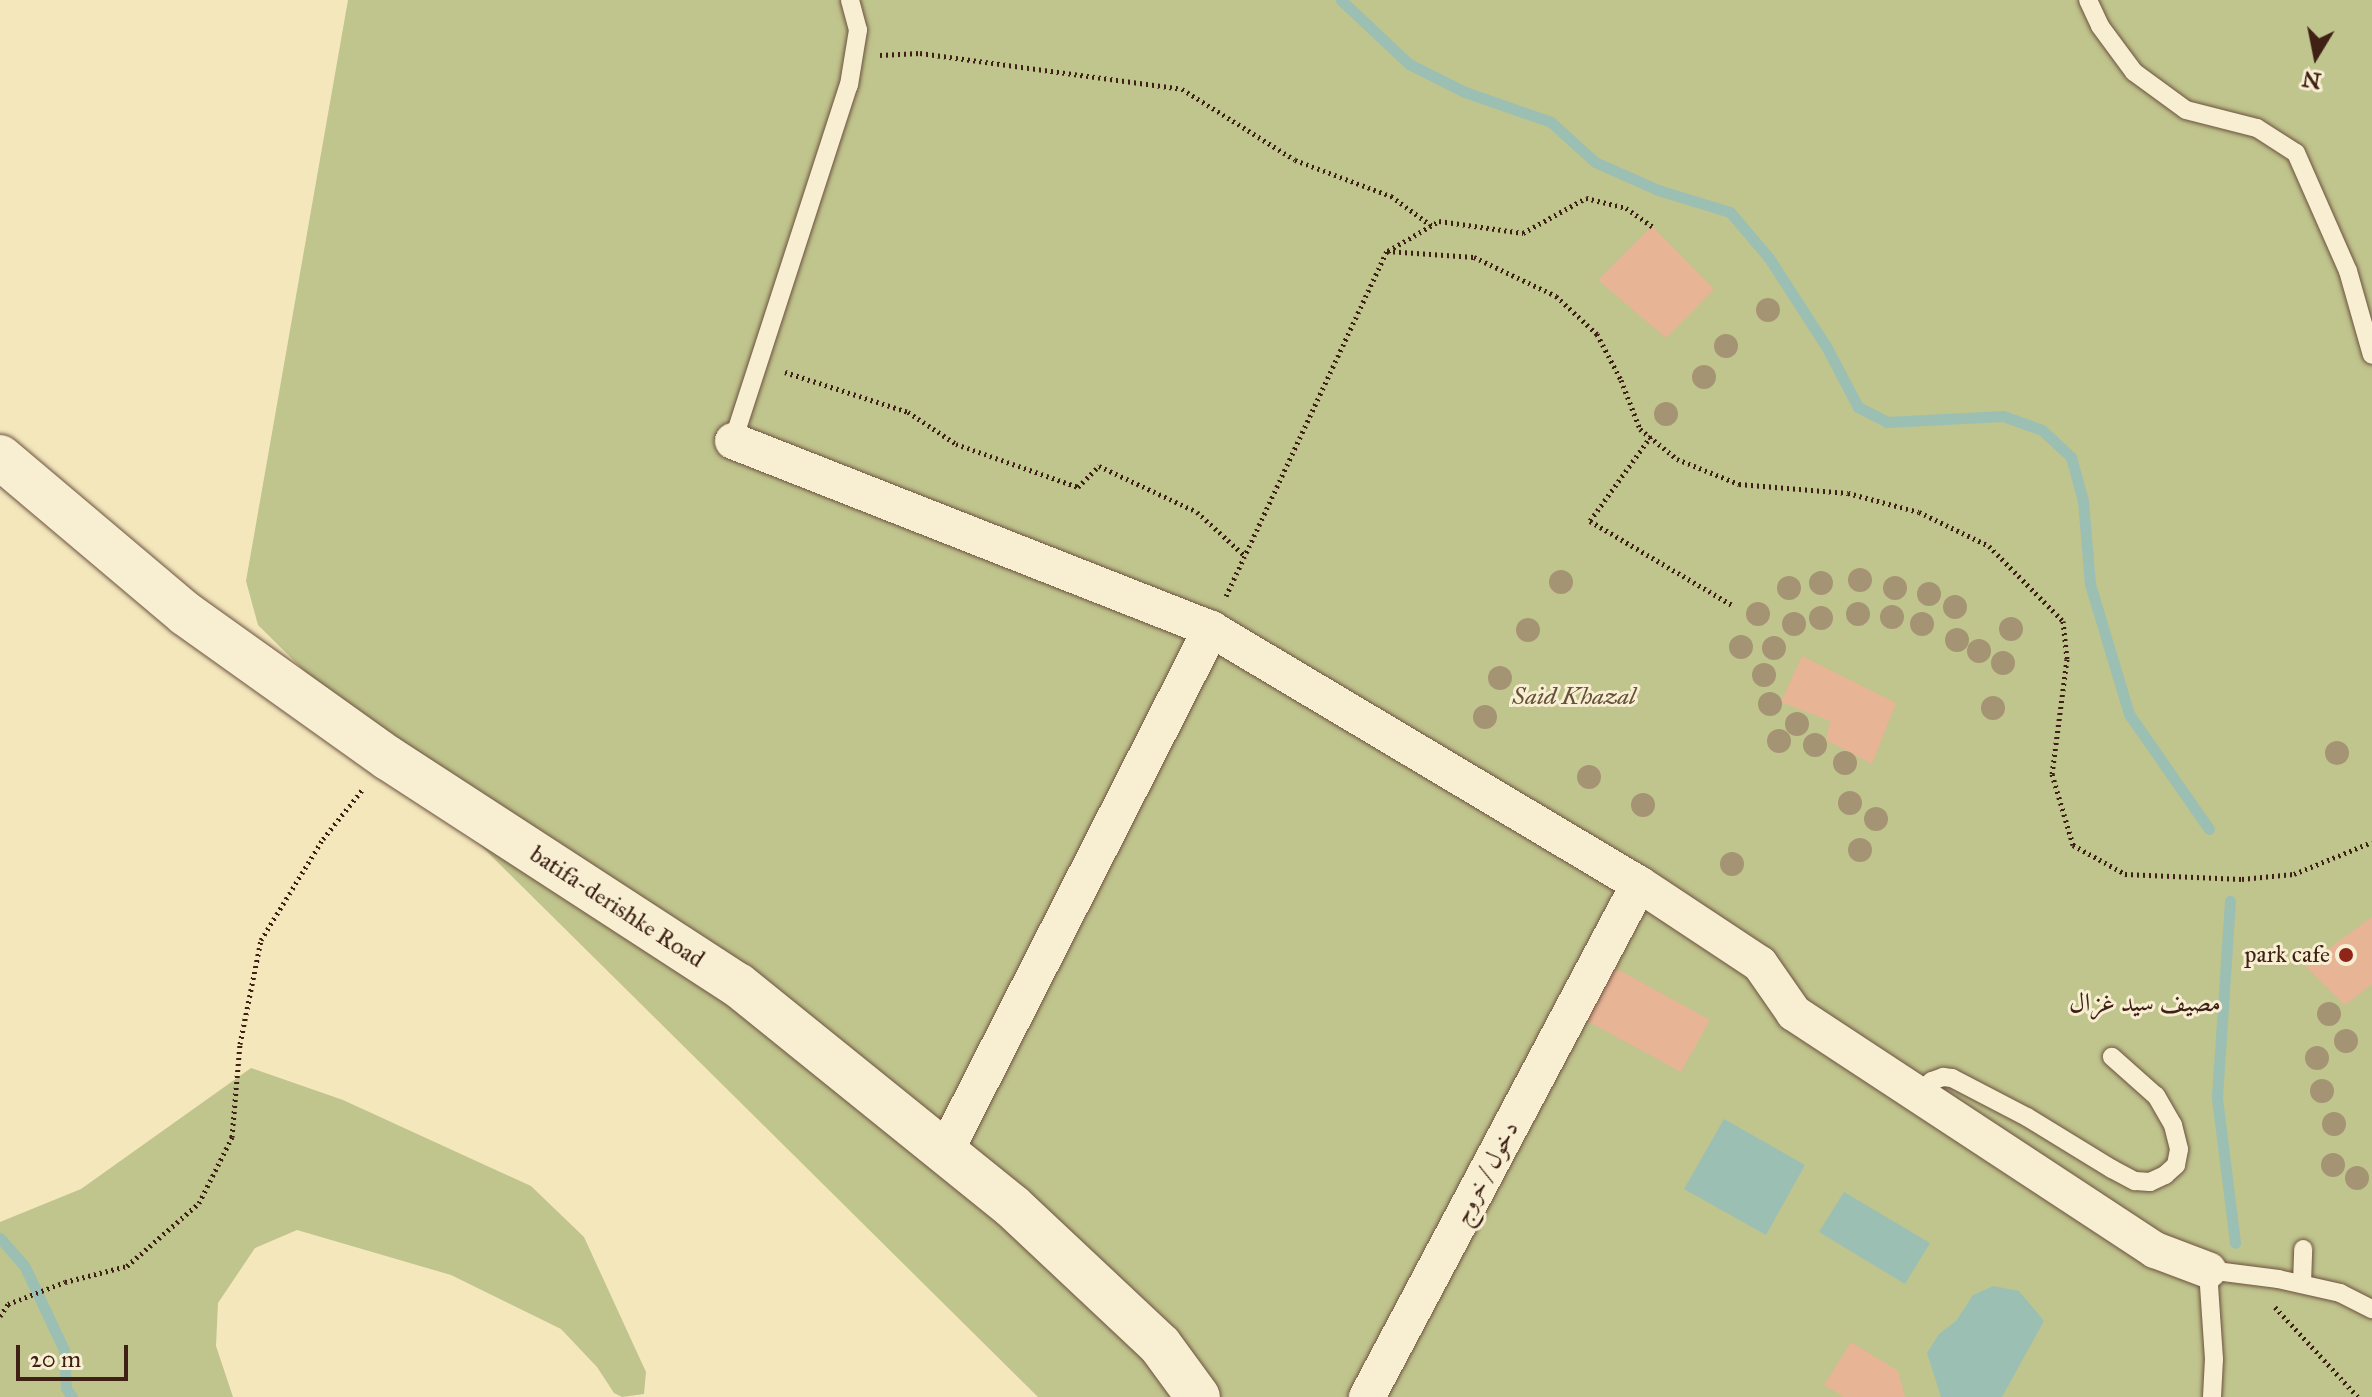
<!DOCTYPE html>
<meta charset="utf-8">
<style>
body{margin:0}
#map{position:relative;width:2372px;height:1397px;overflow:hidden;background:#f4e7bc;font-family:"IM FELL Great Primer",Amiri,serif}
div>[style]{position:absolute}
[style*='--x']{left:calc(var(--x)*1px);top:calc(var(--y)*1px);width:calc(var(--w)*1px);rotate:calc(var(--a)*1deg)}
.green>*{inset:0;background:#c0c48d}
.water>*{inset:0;background:#9cbfb4}
.stream>*{height:11px;margin:-5.5px;padding:0 5.5px;transform-origin:5.5px;border-radius:5.5px;background:#9cbfb4}
.building>*{inset:0;background:#e7b496}
.path>*{height:5px;margin-top:-2.5px;transform-origin:0;background:repeating-linear-gradient(90deg,#3e2015 0 2px,transparent 0 6px)}
.roads{filter:drop-shadow(0 0 2px #6c523f) drop-shadow(0 0 2px #6c523f)}
.lane>*{height:18px;margin:-9px;padding:0 9px;transform-origin:9px;border-radius:9px;background:#f8efd3}
.street>*{height:36px;margin:-18px;padding:0 18px;transform-origin:18px;border-radius:18px;background:#f8efd3}
.secondary>*{height:44px;margin:-22px;padding:0 22px;transform-origin:22px;border-radius:22px;background:#f8efd3}
.trees>*{width:24px;height:24px;margin:-12px;border-radius:50%;background:#a59474}
.dots>*{width:22px;height:22px;translate:-50% -50%;box-sizing:border-box;border:4px solid #f8efd3;border-radius:50%}
span{translate:-50% -50%;white-space:nowrap;text-align:center;line-height:1.15;-webkit-text-stroke:6px #f8efd3;paint-order:stroke}
.park-label{font-size:24px;color:#655139;font-style:italic}
.street-label{font-size:24px;color:#3e2015}
.poi-label{font-size:24px;color:#3e2015}
.right{translate:-100% -50%;text-align:right}
.neighbourhood-label{font-size:26px;color:#3e2015}
.north{position:absolute;left:2276px;top:16px;width:80px;height:80px;-webkit-text-stroke:6px #f8efd3;paint-order:stroke;rotate:190deg;font-size:22px;font-weight:700;line-height:32px;text-align:center;color:#3e2015}
.north::after{content:'';display:block;margin:auto;width:28px;height:36px;background:#3e2015;clip-path:polygon(50% 0,100% 100%,50% 72%,0 100%)}
.scale{position:absolute;left:16px;top:1345px;width:112px;height:36px;box-sizing:border-box;border:4px solid #3e2015;border-top:0;padding-left:10px;font-size:24px;line-height:28px;white-space:nowrap;color:#3e2015;-webkit-text-stroke:6px #f8efd3;paint-order:stroke}
</style>
<div id="map">
<div class="green">
<div style="clip-path:polygon(348px 0,2372px 0,2372px 1397px,1038px 1397px,258px 625px,246px 581px)"></div>
<div style="clip-path:polygon(251px 1068px,343px 1100px,531px 1186px,584px 1237px,646px 1372px,644px 1394px,622px 1397px,614px 1393px,597px 1367px,561px 1329px,451px 1275px,297px 1230px,255px 1248px,218px 1303px,216px 1346px,233px 1397px,0 1397px,0 1222px,81px 1189px)"></div>
</div>
<div class="water">
<div style="clip-path:polygon(1724px 1119px,1805px 1165px,1766px 1235px,1684px 1189px)"></div>
<div style="clip-path:polygon(1844px 1192px,1930px 1243px,1905px 1284px,1819px 1232px)"></div>
<div style="clip-path:polygon(1993px 1286px,2019px 1291px,2044px 1321px,2002px 1397px,1941px 1397px,1927px 1353px,1939px 1334px,1956px 1321px,1973px 1295px)"></div>
</div>
<div class="stream">
<div style="--x:1341;--y:0;--w:93;--a:43.3"></div>
<div style="--x:1409;--y:64;--w:63;--a:26.6"></div>
<div style="--x:1465;--y:92;--w:91;--a:19.2"></div>
<div style="--x:1551;--y:122;--w:59;--a:42.3"></div>
<div style="--x:1595;--y:162;--w:69;--a:24"></div>
<div style="--x:1658;--y:190;--w:75;--a:17"></div>
<div style="--x:1730;--y:212;--w:60;--a:49.7"></div>
<div style="--x:1769;--y:258;--w:105;--a:57.1"></div>
<div style="--x:1826;--y:346;--w:69;--a:62.3"></div>
<div style="--x:1858;--y:407;--w:33;--a:27"></div>
<div style="--x:1887;--y:422;--w:116;--a:-3"></div>
<div style="--x:2003;--y:416;--w:41;--a:19.7"></div>
<div style="--x:2042;--y:430;--w:40;--a:43"></div>
<div style="--x:2071;--y:457;--w:46;--a:74.7"></div>
<div style="--x:2083;--y:501;--w:83;--a:85.2"></div>
<div style="--x:2090;--y:584;--w:136;--a:73.3"></div>
<div style="--x:2129;--y:714;--w:140;--a:55.2"></div>
<div style="--x:2230;--y:901;--w:197;--a:93.8"></div>
<div style="--x:2217;--y:1098;--w:146;--a:82.9"></div>
<div style="--x:0;--y:1238;--w:38;--a:49"></div>
<div style="--x:25;--y:1267;--w:92;--a:64.8"></div>
<div style="--x:64;--y:1350;--w:38;--a:87"></div>
<div style="--x:66;--y:1388;--w:11;--a:56"></div>
</div>
<div class="building">
<div style="clip-path:polygon(1652px 226px,1714px 289px,1666px 338px,1598px 280px)"></div>
<div style="clip-path:polygon(1802px 656px,1896px 703px,1872px 764px,1826px 740px,1830px 721px,1781px 702px)"></div>
<div style="clip-path:polygon(2372px 917px,2372px 984px,2345px 1005px,2305px 966px)"></div>
<div style="clip-path:polygon(1608px 964px,1710px 1020px,1681px 1072px,1578px 1016px)"></div>
<div style="clip-path:polygon(1851px 1342px,1898px 1371px,1905px 1397px,1844px 1397px,1824px 1385px)"></div>
</div>
<div class="path">
<div style="--x:880;--y:55;--w:40;--a:-2.9"></div>
<div style="--x:920;--y:53;--w:264;--a:7.8"></div>
<div style="--x:1182;--y:89;--w:133;--a:32.1"></div>
<div style="--x:1295;--y:160;--w:103;--a:20.6"></div>
<div style="--x:1391;--y:196;--w:51;--a:36.2"></div>
<div style="--x:1388;--y:251;--w:59;--a:-30.5"></div>
<div style="--x:1439;--y:221;--w:85;--a:8.1"></div>
<div style="--x:1523;--y:233;--w:72;--a:-29.1"></div>
<div style="--x:1586;--y:198;--w:41;--a:14"></div>
<div style="--x:1626;--y:208;--w:32;--a:35"></div>
<div style="--x:785;--y:372;--w:129;--a:18"></div>
<div style="--x:908;--y:412;--w:58;--a:33.7"></div>
<div style="--x:956;--y:444;--w:129;--a:19.4"></div>
<div style="--x:1078;--y:487;--w:30;--a:-45"></div>
<div style="--x:1099;--y:466;--w:108;--a:25.1"></div>
<div style="--x:1197;--y:512;--w:65;--a:42.5"></div>
<div style="--x:1651;--y:436;--w:105;--a:125.7"></div>
<div style="--x:1590;--y:521;--w:165;--a:30.6"></div>
<div style="--x:1226;--y:596;--w:381;--a:-65"></div>
<div style="--x:1387;--y:251;--w:87;--a:3.9"></div>
<div style="--x:1474;--y:257;--w:91;--a:25.4"></div>
<div style="--x:1556;--y:296;--w:56;--a:42.8"></div>
<div style="--x:1597;--y:334;--w:52;--a:62.4"></div>
<div style="--x:1621;--y:380;--w:53;--a:68.8"></div>
<div style="--x:1640;--y:429;--w:48;--a:39"></div>
<div style="--x:1677;--y:459;--w:67;--a:22"></div>
<div style="--x:1739;--y:484;--w:109;--a:4.7"></div>
<div style="--x:1848;--y:493;--w:73;--a:15"></div>
<div style="--x:1919;--y:512;--w:78;--a:25.9"></div>
<div style="--x:1989;--y:546;--w:105;--a:45.4"></div>
<div style="--x:2063;--y:621;--w:38;--a:84"></div>
<div style="--x:2067;--y:659;--w:116;--a:97.4"></div>
<div style="--x:2052;--y:774;--w:74;--a:73.5"></div>
<div style="--x:2073;--y:845;--w:60;--a:29.1"></div>
<div style="--x:2125;--y:874;--w:117;--a:2.4"></div>
<div style="--x:2242;--y:879;--w:52;--a:-5.5"></div>
<div style="--x:2294;--y:874;--w:84;--a:-22.3"></div>
<div style="--x:2275;--y:1307;--w:122;--a:47.3"></div>
<div style="--x:0;--y:1316;--w:14;--a:-56"></div>
<div style="--x:8;--y:1304;--w:61;--a:-21.1"></div>
<div style="--x:65;--y:1282;--w:64;--a:-14.5"></div>
<div style="--x:127;--y:1266;--w:96;--a:-41.2"></div>
<div style="--x:199;--y:1203;--w:74;--a:-63.4"></div>
<div style="--x:232;--y:1137;--w:93;--a:-85.1"></div>
<div style="--x:240;--y:1044;--w:106;--a:-78.6"></div>
<div style="--x:261;--y:940;--w:119;--a:-58.5"></div>
<div style="--x:323;--y:839;--w:63;--a:-51.5"></div>
</div>
<div class="roads">
<div class="lane">
<div style="--x:2088;--y:0;--w:29;--a:65"></div>
<div style="--x:2100;--y:26;--w:57;--a:53.5"></div>
<div style="--x:2134;--y:72;--w:64;--a:36.2"></div>
<div style="--x:2186;--y:110;--w:73;--a:14.2"></div>
<div style="--x:2257;--y:128;--w:46;--a:32.7"></div>
<div style="--x:2296;--y:153;--w:129;--a:66.2"></div>
<div style="--x:2348;--y:271;--w:87;--a:74.1"></div>
<div style="--x:733;--y:441;--w:374;--a:-72"></div>
<div style="--x:849;--y:85;--w:56;--a:-80.7"></div>
<div style="--x:858;--y:30;--w:31;--a:-105"></div>
<div style="--x:1917;--y:1094;--w:20;--a:-41"></div>
<div style="--x:1932;--y:1081;--w:12;--a:-20"></div>
<div style="--x:1943;--y:1077;--w:9;--a:6"></div>
<div style="--x:1952;--y:1078;--w:85;--a:27.5"></div>
<div style="--x:2027;--y:1117;--w:100;--a:31.5"></div>
<div style="--x:2112;--y:1169;--w:26;--a:28"></div>
<div style="--x:2135;--y:1181;--w:15;--a:4"></div>
<div style="--x:2150;--y:1182;--w:17;--a:-25"></div>
<div style="--x:2165;--y:1175;--w:15;--a:-42"></div>
<div style="--x:2176;--y:1165;--w:16;--a:-79"></div>
<div style="--x:2179;--y:1149;--w:25;--a:-104"></div>
<div style="--x:2173;--y:1125;--w:34;--a:-120"></div>
<div style="--x:2156;--y:1096;--w:59;--a:-138.4"></div>
<div style="--x:2302;--y:1284;--w:35;--a:-88"></div>
<div style="--x:2212;--y:1397;--w:38;--a:-87"></div>
<div style="--x:2214;--y:1359;--w:89;--a:-93.9"></div>
<div style="--x:2208;--y:1270;--w:71;--a:7.3"></div>
<div style="--x:2278;--y:1279;--w:64;--a:12.7"></div>
<div style="--x:2340;--y:1293;--w:36;--a:27"></div>
</div>
<div class="street">
<div style="--x:733;--y:441;--w:514;--a:21.47"></div>
<div style="--x:1639;--y:884;--w:145;--a:33.5"></div>
<div style="--x:1760;--y:964;--w:60;--a:55.2"></div>
<div style="--x:1794;--y:1013;--w:432;--a:33.3"></div>
<div style="--x:2155;--y:1250;--w:57;--a:20.7"></div>
<div style="--x:945;--y:1152;--w:587;--a:-63.04"></div>
<div style="--x:1211;--y:629;--w:498;--a:30.8"></div>
<div style="--x:1639;--y:884;--w:581;--a:117.93"></div>
</div>
<div class="secondary">
<div style="--x:0;--y:457;--w:243;--a:40.2"></div>
<div style="--x:186;--y:614;--w:248;--a:35.5"></div>
<div style="--x:388;--y:758;--w:417;--a:33"></div>
<div style="--x:738;--y:985;--w:352;--a:38.9"></div>
<div style="--x:1012;--y:1206;--w:203;--a:43.2"></div>
<div style="--x:1160;--y:1345;--w:64;--a:53.8"></div>
</div>
</div>
<div class="trees">
<div style="left:1768px;top:310px"></div>
<div style="left:1726px;top:346px"></div>
<div style="left:1704px;top:377px"></div>
<div style="left:1666px;top:414px"></div>
<div style="left:1860px;top:580px"></div>
<div style="left:1561px;top:582px"></div>
<div style="left:1821px;top:583px"></div>
<div style="left:1789px;top:588px"></div>
<div style="left:1895px;top:588px"></div>
<div style="left:1929px;top:594px"></div>
<div style="left:1955px;top:607px"></div>
<div style="left:1758px;top:614px"></div>
<div style="left:1858px;top:614px"></div>
<div style="left:1892px;top:617px"></div>
<div style="left:1821px;top:618px"></div>
<div style="left:1794px;top:624px"></div>
<div style="left:1922px;top:624px"></div>
<div style="left:2011px;top:629px"></div>
<div style="left:1528px;top:630px"></div>
<div style="left:1957px;top:640px"></div>
<div style="left:1741px;top:647px"></div>
<div style="left:1774px;top:648px"></div>
<div style="left:1979px;top:651px"></div>
<div style="left:2003px;top:663px"></div>
<div style="left:1764px;top:675px"></div>
<div style="left:1500px;top:678px"></div>
<div style="left:1770px;top:704px"></div>
<div style="left:1993px;top:708px"></div>
<div style="left:1485px;top:717px"></div>
<div style="left:1797px;top:724px"></div>
<div style="left:1779px;top:741px"></div>
<div style="left:1815px;top:745px"></div>
<div style="left:2337px;top:753px"></div>
<div style="left:1845px;top:763px"></div>
<div style="left:1589px;top:777px"></div>
<div style="left:1850px;top:803px"></div>
<div style="left:1643px;top:805px"></div>
<div style="left:1876px;top:819px"></div>
<div style="left:1860px;top:850px"></div>
<div style="left:1732px;top:864px"></div>
<div style="left:2329px;top:1014px"></div>
<div style="left:2346px;top:1041px"></div>
<div style="left:2317px;top:1058px"></div>
<div style="left:2322px;top:1091px"></div>
<div style="left:2334px;top:1124px"></div>
<div style="left:2333px;top:1165px"></div>
<div style="left:2357px;top:1178px"></div>
</div>
<div class="dots">
<div style="left:2346px;top:955px;background:#8f2418"></div>
</div>
<div class="park-label">
<span style="left:1574px;top:697px">Said Khazal</span>
</div>
<div class="street-label">
<span style="left:617px;top:907px;rotate:33deg">batifa-derishke Road</span>
<span style="left:1486px;top:1173px;rotate:-62deg">دخول / خروج</span>
</div>
<div class="poi-label">
<span class="right" style="left:2330px;top:955px">park cafe</span>
</div>
<div class="neighbourhood-label">
<span style="left:2145px;top:1003px">مصيف سيد غزال</span>
</div>
<div class="north">N</div>
<div class="scale">20 m</div>
</div>
